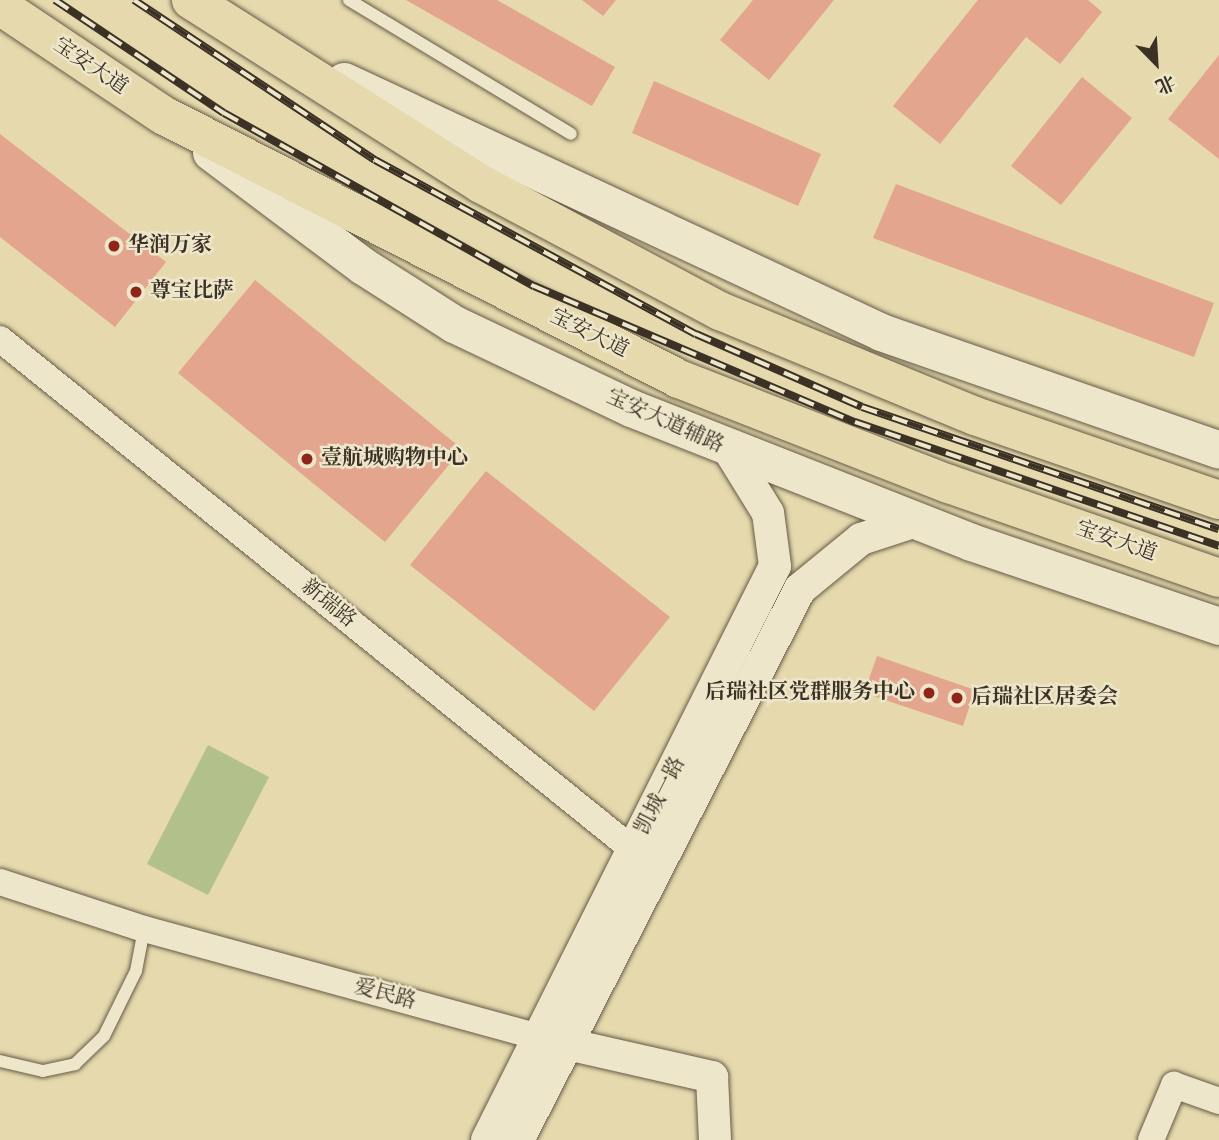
<!DOCTYPE html>
<meta charset="utf-8">
<style>
body{margin:0}
#map{position:relative;width:1219px;height:1140px;overflow:hidden;background:#e5d9ad;font-family:"Old Standard TT","Noto Serif SC",serif}
div>[style]{position:absolute}
[style*='--x']{left:calc(var(--x)*1px);top:calc(var(--y)*1px);width:calc(var(--w)*1px);rotate:calc(var(--a)*1deg)}
.green>*{inset:0;background:#b2c08b}
.building>*{inset:0;background:#e3a58d}
.roads{filter:drop-shadow(0 0 2px #665b47) drop-shadow(0 0 2px #665b47)}
.service>*{height:12px;margin:-6px;padding:0 6px;transform-origin:6px;border-radius:6px;background:#eee6ca}
.minor>*{height:26px;margin:-13px;padding:0 13px;transform-origin:13px;border-radius:13px;background:#eee6ca}
.tertiary>*{height:32px;margin:-16px;padding:0 16px;transform-origin:16px;border-radius:16px;background:#eee6ca}
.secondary>*{height:37px;margin:-18.5px;padding:0 18.5px;transform-origin:18.5px;border-radius:18.5px;background:#eee6ca}
.primary>*{height:38px;margin:-19px;padding:0 19px;transform-origin:19px;border-radius:19px;background:#e5d9ad}
.rail>*{height:8px;margin-top:-4px;transform-origin:0;background:repeating-linear-gradient(90deg,#eee6ca 0 16px,#3b3125 0 32px);box-sizing:border-box;border-block:2px solid #3b3125}
.dots>*{width:19px;height:19px;translate:-50% -50%;box-sizing:border-box;border:4px solid #eee6ca;border-radius:50%}
span{translate:-50% -50%;white-space:nowrap;text-align:center;line-height:1.15;-webkit-text-stroke:5px #eee6ca;paint-order:stroke}
.street-label{font-size:21px;color:#3b3125}
.poi-label{font-size:21px;color:#3b3125;font-weight:700}
.left{translate:0 -50%;text-align:left}
.right{translate:-100% -50%;text-align:right}
.north{position:absolute;left:1121px;top:28px;width:70px;height:70px;-webkit-text-stroke:5px #eee6ca;paint-order:stroke;rotate:156deg;font-size:19px;font-weight:700;line-height:28px;text-align:center;color:#3b3125}
.north::after{content:'';display:block;margin:auto;width:24px;height:32px;background:#3b3125;clip-path:polygon(50% 0,100% 100%,50% 72%,0 100%)}
</style>
<div id="map">
<div class="green">
<div style="clip-path:polygon(208px 745px,269px 777px,208px 895px,147px 864px)"></div>
</div>
<div class="building">
<div style="clip-path:polygon(406px 0,497px 0,615px 67px,592px 106px)"></div>
<div style="clip-path:polygon(582px 0,616px 0,603px 16px)"></div>
<div style="clip-path:polygon(753px 0,834px 0,769px 80px,720px 40px)"></div>
<div style="clip-path:polygon(978px 0,1088px 0,1102px 12px,1060px 64px,1026px 37px,940px 144px,893px 106px)"></div>
<div style="clip-path:polygon(1219px 55px,1219px 159px,1168px 119px)"></div>
<div style="clip-path:polygon(1082px 77px,1132px 118px,1061px 205px,1011px 166px)"></div>
<div style="clip-path:polygon(654px 81px,821px 154px,798px 206px,632px 133px)"></div>
<div style="clip-path:polygon(0 134px,166px 262px,115px 327px,0 237px)"></div>
<div style="clip-path:polygon(896px 184px,1214px 303px,1194px 357px,873px 238px)"></div>
<div style="clip-path:polygon(255px 280px,462px 449px,385px 542px,178px 373px)"></div>
<div style="clip-path:polygon(486px 471px,670px 617px,594px 711px,410px 565px)"></div>
<div style="clip-path:polygon(877px 656px,975px 690px,963px 726px,864px 693px)"></div>
</div>
<div class="roads">
<div class="service">
<div style="--x:349;--y:0;--w:259;--a:31.1"></div>
<div style="--x:0;--y:1061;--w:44;--a:13.1"></div>
<div style="--x:43;--y:1071;--w:33;--a:-12"></div>
<div style="--x:75;--y:1064;--w:40;--a:-44"></div>
<div style="--x:104;--y:1036;--w:72;--a:-63.8"></div>
<div style="--x:136;--y:971;--w:43;--a:-79.2"></div>
</div>
<div class="minor">
<div style="--x:0;--y:339;--w:831;--a:38.9"></div>
<div style="--x:0;--y:882;--w:151;--a:18.1"></div>
<div style="--x:144;--y:929;--w:429;--a:15.3"></div>
<div style="--x:1151;--y:1140;--w:60;--a:-67.3"></div>
<div style="--x:1174;--y:1085;--w:48;--a:19.6"></div>
</div>
<div class="tertiary">
<div style="--x:567;--y:1044;--w:149;--a:12.8"></div>
<div style="--x:712;--y:1077;--w:63;--a:87.3"></div>
<div style="--x:487;--y:1140;--w:642;--a:-63.36"></div>
<div style="--x:775;--y:566;--w:53;--a:-97.5"></div>
<div style="--x:768;--y:513;--w:74;--a:-121.8"></div>
<div style="--x:518;--y:1140;--w:619;--a:-62.9"></div>
<div style="--x:800;--y:589;--w:79;--a:-39.3"></div>
<div style="--x:861;--y:539;--w:58;--a:-18.1"></div>
</div>
<div class="secondary">
<div style="--x:344;--y:81;--w:593;--a:25.05"></div>
<div style="--x:881;--y:332;--w:358;--a:19.2"></div>
<div style="--x:211;--y:152;--w:190;--a:36.9"></div>
<div style="--x:363;--y:266;--w:108;--a:32.5"></div>
<div style="--x:454;--y:324;--w:196;--a:25.4"></div>
<div style="--x:631;--y:408;--w:365;--a:21.5"></div>
<div style="--x:971;--y:542;--w:262;--a:18.7"></div>
</div>
<div class="primary">
<div style="--x:191;--y:0;--w:343;--a:32.4"></div>
<div style="--x:481;--y:184;--w:271;--a:28"></div>
<div style="--x:720;--y:311;--w:276;--a:22.4"></div>
<div style="--x:975;--y:416;--w:258;--a:19"></div>
<div style="--x:0;--y:6;--w:196;--a:33.8"></div>
<div style="--x:163;--y:115;--w:580;--a:27.1"></div>
<div style="--x:679;--y:379;--w:290;--a:21.3"></div>
<div style="--x:949;--y:484;--w:286;--a:19.2"></div>
</div>
</div>
<div class="rail">
<div style="--x:55;--y:0;--w:203;--a:33.8"></div>
<div style="--x:224;--y:113;--w:355;--a:29.2"></div>
<div style="--x:534;--y:286;--w:349;--a:23"></div>
<div style="--x:855;--y:422;--w:385;--a:18.8"></div>
<div style="--x:134;--y:0;--w:289;--a:33.6"></div>
<div style="--x:375;--y:160;--w:365;--a:28.5"></div>
<div style="--x:696;--y:334;--w:181;--a:23.7"></div>
<div style="--x:862;--y:407;--w:377;--a:18.9"></div>
</div>
<div class="dots">
<div style="left:114px;top:246px;background:#8f2418"></div>
<div style="left:136px;top:292px;background:#8f2418"></div>
<div style="left:307px;top:459px;background:#8f2418"></div>
<div style="left:929px;top:693px;background:#8f2418"></div>
<div style="left:957px;top:698px;background:#8f2418"></div>
</div>
<div class="street-label">
<span style="left:90px;top:67px;rotate:34deg">宝安大道</span>
<span style="left:589px;top:334px;rotate:26deg">宝安大道</span>
<span style="left:665px;top:422px;rotate:24deg">宝安大道辅路</span>
<span style="left:1116px;top:542px;rotate:19deg">宝安大道</span>
<span style="left:328px;top:604px;rotate:39deg">新瑞路</span>
<span style="left:661px;top:796px;rotate:-63deg">凯城一路</span>
<span style="left:385px;top:995px;rotate:15deg">爱民路</span>
</div>
<div class="poi-label">
<span class="left" style="left:128px;top:246px">华润万家</span>
<span class="left" style="left:150px;top:292px">尊宝比萨</span>
<span class="left" style="left:321px;top:459px">壹航城购物中心</span>
<span class="right" style="left:915px;top:693px">后瑞社区党群服务中心</span>
<span class="left" style="left:971px;top:698px">后瑞社区居委会</span>
</div>
<div class="north">北</div>
</div>
